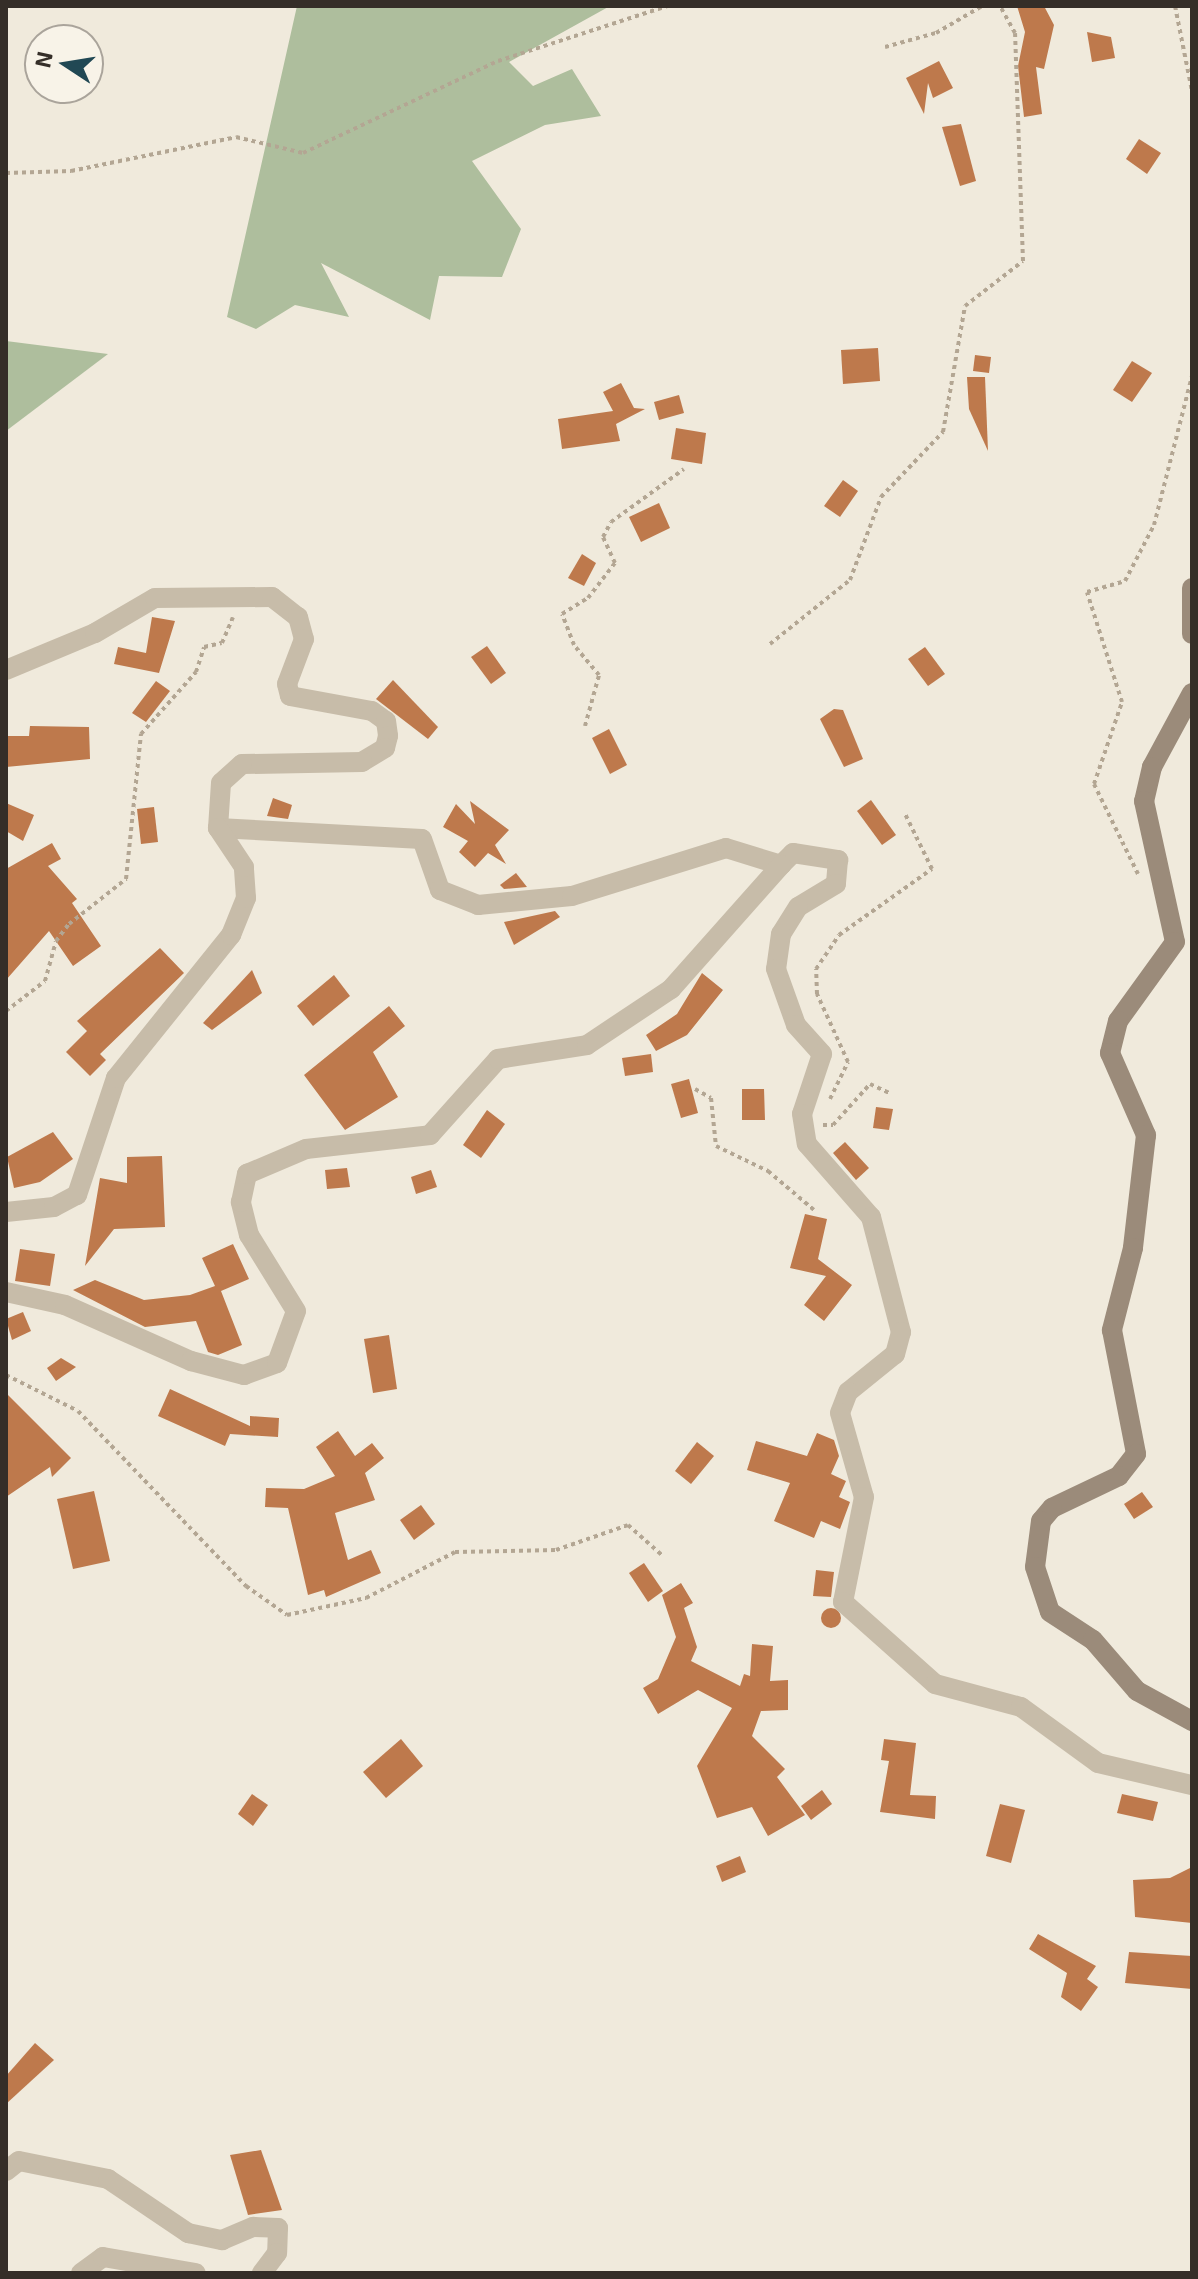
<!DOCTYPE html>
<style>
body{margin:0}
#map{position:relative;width:1198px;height:2279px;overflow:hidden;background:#f0eadc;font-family:"Exo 2",sans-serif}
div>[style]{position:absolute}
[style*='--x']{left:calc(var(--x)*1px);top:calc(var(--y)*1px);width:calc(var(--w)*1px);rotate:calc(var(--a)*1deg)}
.green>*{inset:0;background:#aebe9d}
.building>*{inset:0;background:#be794c}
.round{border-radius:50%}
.path>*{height:4px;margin-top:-2px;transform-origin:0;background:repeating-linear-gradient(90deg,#b3a693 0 4px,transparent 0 8px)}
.minor>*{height:20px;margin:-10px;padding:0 10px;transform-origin:10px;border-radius:10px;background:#c7bca9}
.secondary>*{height:20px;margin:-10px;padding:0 10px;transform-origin:10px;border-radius:10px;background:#9b8b7a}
span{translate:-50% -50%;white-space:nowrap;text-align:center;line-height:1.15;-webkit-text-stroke:6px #f8f3e8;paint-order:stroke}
.frame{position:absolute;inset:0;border:8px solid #352e28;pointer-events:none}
.north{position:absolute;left:24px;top:24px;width:80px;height:80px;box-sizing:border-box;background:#f8f3e8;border:2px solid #aaa49b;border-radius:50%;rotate:282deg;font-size:22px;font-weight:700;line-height:32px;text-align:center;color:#352e28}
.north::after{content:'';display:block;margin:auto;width:28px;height:36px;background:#214854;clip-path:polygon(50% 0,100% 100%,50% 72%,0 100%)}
</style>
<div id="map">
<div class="green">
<div style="clip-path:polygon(297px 6px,610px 6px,509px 62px,533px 86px,572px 69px,601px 116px,545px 125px,472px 161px,521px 229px,502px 277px,439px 276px,430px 320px,321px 263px,349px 317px,295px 305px,256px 329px,227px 317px)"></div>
<div style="clip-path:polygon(6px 341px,108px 354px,6px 431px)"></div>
</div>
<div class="building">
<div style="clip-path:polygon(1017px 6px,1044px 6px,1054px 25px,1044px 69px,1036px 67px,1042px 114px,1024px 117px,1018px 66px,1025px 32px)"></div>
<div style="clip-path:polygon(1087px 32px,1111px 37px,1115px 58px,1092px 62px)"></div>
<div style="clip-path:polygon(939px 61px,953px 88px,933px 98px,928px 83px,924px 114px,906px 78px)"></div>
<div style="clip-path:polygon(961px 124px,976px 181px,960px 186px,942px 127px)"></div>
<div style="clip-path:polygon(1139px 139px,1161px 153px,1147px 174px,1126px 159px)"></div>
<div style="clip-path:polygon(878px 348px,880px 381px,843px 384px,841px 350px)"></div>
<div style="clip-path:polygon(975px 355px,991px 357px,989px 373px,973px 371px)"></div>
<div style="clip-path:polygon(1132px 361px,1152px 373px,1132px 402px,1113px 390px)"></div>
<div style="clip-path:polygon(967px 377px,985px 377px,988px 451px,969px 409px)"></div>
<div style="clip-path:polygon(621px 383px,634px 408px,645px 409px,616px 424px,620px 441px,562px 449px,558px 419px,613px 411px,603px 392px)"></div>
<div style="clip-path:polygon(679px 395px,684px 413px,659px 420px,654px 402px)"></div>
<div style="clip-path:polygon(676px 428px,706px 433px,702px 464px,671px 459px)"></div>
<div style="clip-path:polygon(843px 480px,858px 491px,840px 517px,824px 506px)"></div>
<div style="clip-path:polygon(659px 503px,670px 528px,641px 542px,629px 517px)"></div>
<div style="clip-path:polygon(582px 554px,596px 563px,584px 586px,568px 578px)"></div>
<div style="clip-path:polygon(152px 617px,175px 621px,159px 673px,114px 664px,118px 647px,146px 653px)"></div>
<div style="clip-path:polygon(487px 646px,506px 673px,491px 684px,471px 657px)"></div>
<div style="clip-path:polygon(925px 647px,945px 674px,928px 686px,908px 659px)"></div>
<div style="clip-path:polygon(393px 680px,438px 727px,428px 739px,376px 699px)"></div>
<div style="clip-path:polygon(156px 681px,170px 691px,146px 722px,132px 713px)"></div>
<div style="clip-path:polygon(834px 709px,843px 710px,863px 759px,844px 767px,820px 719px)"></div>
<div style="clip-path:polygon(30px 726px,89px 727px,90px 759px,6px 767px,6px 736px,29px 736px)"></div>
<div style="clip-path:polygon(609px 729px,627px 765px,610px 774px,592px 738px)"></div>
<div style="clip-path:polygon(273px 798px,292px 805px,288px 819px,267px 816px)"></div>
<div style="clip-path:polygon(871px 800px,896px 835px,882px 845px,857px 811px)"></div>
<div style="clip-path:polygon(470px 801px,509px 830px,495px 845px,506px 864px,488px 853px,475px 867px,459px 852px,468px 841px,443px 827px,456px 804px,475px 824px)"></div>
<div style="clip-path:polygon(6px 803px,34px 815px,23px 841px,6px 831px)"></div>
<div style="clip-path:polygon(154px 807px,158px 842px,141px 844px,137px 809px)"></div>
<div style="clip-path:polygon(52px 843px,61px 859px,48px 866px,77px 899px,72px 903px,101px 946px,73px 966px,49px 931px,6px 980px,6px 869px)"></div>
<div style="clip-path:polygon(516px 873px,527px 887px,504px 889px,500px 885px)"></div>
<div style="clip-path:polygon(555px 911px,560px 917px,514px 945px,504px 922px)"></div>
<div style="clip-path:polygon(160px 948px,184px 973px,100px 1054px,106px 1060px,90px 1076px,66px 1052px,87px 1031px,77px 1021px)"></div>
<div style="clip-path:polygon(252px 970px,262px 993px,212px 1030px,203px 1023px)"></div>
<div style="clip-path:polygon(702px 973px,723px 990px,687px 1035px,656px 1051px,646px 1035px,677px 1014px)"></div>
<div style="clip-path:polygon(334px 975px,350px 996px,313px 1026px,297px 1006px)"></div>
<div style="clip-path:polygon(389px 1006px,405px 1026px,373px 1052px,398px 1097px,345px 1130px,304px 1075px)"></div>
<div style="clip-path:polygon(651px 1054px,653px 1072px,625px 1076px,622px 1058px)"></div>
<div style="clip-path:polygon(689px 1079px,698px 1113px,681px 1118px,671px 1084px)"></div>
<div style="clip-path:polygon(742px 1089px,764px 1089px,765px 1120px,742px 1120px)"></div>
<div style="clip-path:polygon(876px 1107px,893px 1109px,889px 1130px,873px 1128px)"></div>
<div style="clip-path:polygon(487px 1110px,505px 1124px,481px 1158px,463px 1145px)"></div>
<div style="clip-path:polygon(53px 1132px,73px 1159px,40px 1182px,14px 1188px,7px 1157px)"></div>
<div style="clip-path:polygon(845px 1142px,869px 1168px,856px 1180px,833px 1153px)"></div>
<div style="clip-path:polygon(162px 1156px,165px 1227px,114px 1229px,85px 1266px,100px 1178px,127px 1183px,127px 1157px)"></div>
<div style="clip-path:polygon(347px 1168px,350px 1187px,327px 1189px,325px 1170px)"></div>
<div style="clip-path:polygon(431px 1170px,437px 1187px,416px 1194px,411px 1177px)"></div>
<div style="clip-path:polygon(805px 1214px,827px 1219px,818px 1259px,852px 1285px,824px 1321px,804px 1305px,826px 1276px,790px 1268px)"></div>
<div style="clip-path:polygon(233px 1244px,249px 1279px,221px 1291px,242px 1345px,218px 1355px,208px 1352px,196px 1321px,145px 1327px,73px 1290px,95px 1280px,144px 1300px,190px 1295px,215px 1286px,202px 1258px)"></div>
<div style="clip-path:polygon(20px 1249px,55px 1254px,50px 1286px,15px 1281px)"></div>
<div style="clip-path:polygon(23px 1312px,31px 1331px,12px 1340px,6px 1319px)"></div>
<div style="clip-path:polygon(389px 1335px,397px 1389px,373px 1393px,364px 1339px)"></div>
<div style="clip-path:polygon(61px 1358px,76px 1367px,56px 1381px,47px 1368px)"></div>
<div style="clip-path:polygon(170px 1389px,250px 1426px,250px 1416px,279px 1418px,278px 1437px,230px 1434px,225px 1446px,158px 1416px)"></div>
<div style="clip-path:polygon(6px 1393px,71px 1458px,52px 1477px,50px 1467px,6px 1497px)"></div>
<div style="clip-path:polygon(338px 1431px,355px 1456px,372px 1443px,384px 1458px,365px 1473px,375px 1500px,335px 1513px,348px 1560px,371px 1550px,381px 1573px,326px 1597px,324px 1590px,308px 1595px,288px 1508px,265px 1507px,266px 1488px,304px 1489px,335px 1476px,316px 1447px)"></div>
<div style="clip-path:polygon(817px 1433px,834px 1440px,839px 1456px,831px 1474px,846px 1481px,839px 1497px,850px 1502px,840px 1529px,821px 1521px,814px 1538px,774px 1521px,790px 1483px,747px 1470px,756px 1441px,807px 1456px)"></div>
<div style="clip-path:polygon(697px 1442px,714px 1456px,691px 1484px,675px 1471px)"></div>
<div style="clip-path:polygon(94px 1491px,110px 1561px,73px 1569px,57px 1499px)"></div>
<div style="clip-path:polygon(1142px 1492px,1153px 1507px,1134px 1519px,1124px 1504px)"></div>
<div style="clip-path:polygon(421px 1505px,435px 1524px,414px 1540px,400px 1520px)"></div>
<div style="clip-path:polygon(644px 1563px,663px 1591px,648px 1602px,629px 1573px)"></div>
<div style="clip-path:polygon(816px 1570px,834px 1572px,831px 1597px,813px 1596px)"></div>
<div style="clip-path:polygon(681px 1583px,693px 1603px,684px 1608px,697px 1647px,691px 1661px,740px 1686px,744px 1674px,750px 1676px,752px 1644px,773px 1646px,770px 1681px,788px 1680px,788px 1710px,761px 1711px,752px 1736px,785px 1769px,777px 1777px,805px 1815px,768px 1836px,752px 1807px,717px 1818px,697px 1766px,732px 1708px,698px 1690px,658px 1714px,643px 1688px,658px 1679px,676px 1637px,662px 1595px)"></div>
<div class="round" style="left:821px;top:1608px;width:20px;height:20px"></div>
<div style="clip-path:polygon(401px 1739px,423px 1766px,386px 1798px,363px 1772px)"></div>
<div style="clip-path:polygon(884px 1739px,916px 1743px,910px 1795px,936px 1796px,935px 1819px,880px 1812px,889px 1761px,881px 1760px)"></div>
<div style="clip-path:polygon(822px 1790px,832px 1804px,811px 1820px,801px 1806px)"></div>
<div style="clip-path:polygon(252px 1794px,268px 1805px,253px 1826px,238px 1814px)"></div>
<div style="clip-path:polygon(1122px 1794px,1158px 1802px,1153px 1821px,1117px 1813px)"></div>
<div style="clip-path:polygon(1000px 1804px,1025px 1810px,1011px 1863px,986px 1856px)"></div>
<div style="clip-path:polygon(740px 1856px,746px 1872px,722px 1882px,716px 1866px)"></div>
<div style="clip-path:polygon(1192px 1867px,1192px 1923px,1135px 1917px,1133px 1880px,1170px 1878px)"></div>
<div style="clip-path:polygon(1038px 1934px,1096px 1966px,1087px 1979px,1098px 1987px,1081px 2011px,1061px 1997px,1067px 1973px,1029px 1949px)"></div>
<div style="clip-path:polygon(1129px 1952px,1192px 1956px,1192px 1989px,1125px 1983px)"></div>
<div style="clip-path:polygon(35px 2043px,54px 2060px,6px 2104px,6px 2076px)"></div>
<div style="clip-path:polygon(261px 2150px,282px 2210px,248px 2215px,230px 2155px)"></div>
</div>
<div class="path">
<div style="--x:1175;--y:6;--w:87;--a:78.7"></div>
<div style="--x:885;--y:47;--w:53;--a:-15.4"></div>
<div style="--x:936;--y:33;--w:53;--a:-30.4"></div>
<div style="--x:6;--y:173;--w:65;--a:-1.8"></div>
<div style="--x:71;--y:171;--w:168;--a:-11.6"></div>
<div style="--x:236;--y:137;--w:69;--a:13.4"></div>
<div style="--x:303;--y:153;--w:216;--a:-25.3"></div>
<div style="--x:498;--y:61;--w:178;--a:-18"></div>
<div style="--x:770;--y:644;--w:102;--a:-38.7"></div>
<div style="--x:850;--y:580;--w:89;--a:-69.5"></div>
<div style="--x:881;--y:497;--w:90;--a:-46.4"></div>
<div style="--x:943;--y:432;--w:128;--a:-80.1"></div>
<div style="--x:965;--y:306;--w:73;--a:-37.8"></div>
<div style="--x:1023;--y:261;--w:228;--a:-92"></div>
<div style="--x:1015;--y:33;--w:31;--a:-119"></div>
<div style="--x:585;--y:726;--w:53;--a:-74.6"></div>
<div style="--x:599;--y:675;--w:39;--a:-130"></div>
<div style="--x:574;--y:645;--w:33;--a:-111"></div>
<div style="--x:562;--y:614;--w:31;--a:-32"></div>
<div style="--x:588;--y:598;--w:44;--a:-52.4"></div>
<div style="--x:615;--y:563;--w:29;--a:-115"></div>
<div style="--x:603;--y:537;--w:17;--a:-62"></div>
<div style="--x:611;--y:522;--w:90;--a:-36"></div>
<div style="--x:1138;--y:874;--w:100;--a:-116.1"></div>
<div style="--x:1094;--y:784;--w:87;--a:-71.1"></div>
<div style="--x:1122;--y:702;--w:115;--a:-107.7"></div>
<div style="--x:1087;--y:592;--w:40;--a:-16"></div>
<div style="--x:1125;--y:581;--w:63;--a:-62.6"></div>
<div style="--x:1154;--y:525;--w:154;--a:-75.7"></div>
<div style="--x:6;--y:1011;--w:49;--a:-37.6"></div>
<div style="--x:45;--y:981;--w:41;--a:-74.6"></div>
<div style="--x:56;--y:941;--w:21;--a:-53"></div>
<div style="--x:69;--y:924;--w:73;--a:-38.3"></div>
<div style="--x:126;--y:879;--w:146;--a:-84.1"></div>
<div style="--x:141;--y:734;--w:83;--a:-48.4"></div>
<div style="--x:196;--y:672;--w:26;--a:-72"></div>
<div style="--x:204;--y:647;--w:18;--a:-13"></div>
<div style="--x:222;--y:643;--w:28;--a:-67"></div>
<div style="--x:695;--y:1089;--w:18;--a:29"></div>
<div style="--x:711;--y:1098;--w:48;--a:84.1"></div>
<div style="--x:716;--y:1146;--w:58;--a:25.7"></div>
<div style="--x:768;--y:1171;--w:60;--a:40.3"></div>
<div style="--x:830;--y:1099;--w:41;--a:-64.1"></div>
<div style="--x:848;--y:1062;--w:75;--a:-114.5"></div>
<div style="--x:817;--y:994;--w:25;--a:-92"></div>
<div style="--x:816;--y:969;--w:41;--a:-55.9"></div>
<div style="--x:839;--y:935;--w:114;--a:-35.4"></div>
<div style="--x:932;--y:869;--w:61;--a:-116.1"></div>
<div style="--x:823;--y:1125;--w:10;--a:0"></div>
<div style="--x:833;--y:1125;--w:55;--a:-47.9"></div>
<div style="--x:870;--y:1084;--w:21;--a:25"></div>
<div style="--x:6;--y:1375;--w:80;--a:26.6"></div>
<div style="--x:78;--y:1411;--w:243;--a:46.2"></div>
<div style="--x:246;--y:1586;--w:50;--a:35.3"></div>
<div style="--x:287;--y:1615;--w:81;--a:-12.1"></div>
<div style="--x:366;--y:1598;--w:100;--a:-27.3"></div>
<div style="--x:455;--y:1552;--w:101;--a:-1.1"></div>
<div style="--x:556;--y:1550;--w:76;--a:-19.1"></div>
<div style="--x:628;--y:1525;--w:47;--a:41.5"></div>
</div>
<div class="minor">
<div style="--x:6;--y:670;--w:96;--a:-22.6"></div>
<div style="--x:95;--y:633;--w:69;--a:-30.3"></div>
<div style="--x:155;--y:598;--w:117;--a:-0.5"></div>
<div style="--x:272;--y:597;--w:33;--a:38"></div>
<div style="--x:298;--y:617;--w:23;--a:75"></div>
<div style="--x:304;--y:639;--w:48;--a:110.7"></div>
<div style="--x:287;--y:684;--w:12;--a:76"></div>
<div style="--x:290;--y:696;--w:83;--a:10.4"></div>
<div style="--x:372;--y:711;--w:17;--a:36"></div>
<div style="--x:386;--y:721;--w:15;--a:82"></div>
<div style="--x:388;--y:736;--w:12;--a:104"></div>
<div style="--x:385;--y:748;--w:27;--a:149"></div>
<div style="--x:362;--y:762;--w:120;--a:179"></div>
<div style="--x:242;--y:764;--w:28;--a:138"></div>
<div style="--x:221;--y:783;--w:45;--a:93.8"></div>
<div style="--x:218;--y:828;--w:204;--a:3.1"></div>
<div style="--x:422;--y:839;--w:54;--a:70.6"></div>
<div style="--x:440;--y:890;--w:41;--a:21.5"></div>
<div style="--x:478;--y:905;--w:94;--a:-5.5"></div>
<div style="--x:572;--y:896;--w:161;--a:-17.3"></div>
<div style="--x:726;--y:848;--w:58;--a:17.2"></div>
<div style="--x:781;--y:865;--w:17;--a:-45"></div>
<div style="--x:793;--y:853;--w:46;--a:8.8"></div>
<div style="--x:838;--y:860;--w:24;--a:95"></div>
<div style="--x:836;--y:884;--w:44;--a:148.8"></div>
<div style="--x:798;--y:907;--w:32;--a:122"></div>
<div style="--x:781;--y:934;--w:35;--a:98"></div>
<div style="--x:776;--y:969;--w:59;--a:70.3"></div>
<div style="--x:796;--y:1025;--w:39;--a:48"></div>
<div style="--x:822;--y:1054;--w:63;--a:108.4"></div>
<div style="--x:802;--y:1114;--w:30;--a:81"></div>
<div style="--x:807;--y:1144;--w:97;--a:48.8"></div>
<div style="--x:871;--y:1217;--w:119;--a:75.4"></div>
<div style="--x:901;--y:1332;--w:23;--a:105"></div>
<div style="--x:895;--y:1354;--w:60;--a:141"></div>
<div style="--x:848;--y:1392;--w:22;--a:111"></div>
<div style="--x:840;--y:1413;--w:87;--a:74.1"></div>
<div style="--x:864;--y:1497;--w:107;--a:101.3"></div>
<div style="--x:843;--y:1602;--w:123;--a:41.7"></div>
<div style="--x:935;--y:1684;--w:89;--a:15"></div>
<div style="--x:1021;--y:1707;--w:95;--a:36"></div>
<div style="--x:1098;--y:1763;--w:97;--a:13.2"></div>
<div style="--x:6;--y:1212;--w:48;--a:-5.9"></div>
<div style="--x:54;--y:1207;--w:26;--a:-28"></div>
<div style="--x:77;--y:1195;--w:123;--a:-71.6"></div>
<div style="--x:116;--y:1078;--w:184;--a:-51.2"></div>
<div style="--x:231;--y:935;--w:40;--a:-68"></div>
<div style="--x:246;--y:898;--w:31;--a:-94"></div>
<div style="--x:244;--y:867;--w:47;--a:-123.7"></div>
<div style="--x:6;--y:1292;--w:60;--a:12.4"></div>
<div style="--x:65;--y:1305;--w:138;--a:24"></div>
<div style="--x:191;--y:1361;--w:55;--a:14.8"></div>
<div style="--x:244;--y:1375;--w:35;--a:-20"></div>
<div style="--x:277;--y:1363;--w:55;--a:-69.9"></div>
<div style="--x:296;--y:1311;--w:89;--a:-121.7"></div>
<div style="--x:249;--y:1235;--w:34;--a:-104"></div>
<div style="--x:241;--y:1202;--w:29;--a:-78"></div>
<div style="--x:247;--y:1174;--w:64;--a:-23"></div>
<div style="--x:306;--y:1149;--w:125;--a:-6.4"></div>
<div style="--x:430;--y:1135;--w:102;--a:-48.2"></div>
<div style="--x:498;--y:1059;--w:90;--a:-8.9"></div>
<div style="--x:587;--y:1045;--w:101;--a:-33.7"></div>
<div style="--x:671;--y:989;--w:166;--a:-48.4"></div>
<div style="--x:6;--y:2171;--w:16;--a:-38"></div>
<div style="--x:19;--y:2161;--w:91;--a:11.4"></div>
<div style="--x:108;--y:2179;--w:97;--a:34"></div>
<div style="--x:188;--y:2233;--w:35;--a:12"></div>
<div style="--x:222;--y:2240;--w:34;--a:-23"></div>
<div style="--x:253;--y:2227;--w:25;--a:2"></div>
<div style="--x:278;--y:2228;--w:25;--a:92"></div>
<div style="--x:277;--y:2253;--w:25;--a:127"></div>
<div style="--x:81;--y:2273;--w:27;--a:-36"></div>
<div style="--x:103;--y:2257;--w:94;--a:9.8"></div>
</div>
<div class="secondary">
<div style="--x:1192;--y:588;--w:46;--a:90"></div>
<div style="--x:1192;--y:693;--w:84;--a:118.4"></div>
<div style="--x:1152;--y:767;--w:35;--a:103"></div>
<div style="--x:1144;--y:801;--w:144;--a:77.6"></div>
<div style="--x:1175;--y:942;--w:97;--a:125.8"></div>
<div style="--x:1118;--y:1021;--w:33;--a:104"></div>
<div style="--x:1110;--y:1053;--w:90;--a:66.3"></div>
<div style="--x:1146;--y:1135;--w:114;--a:96.6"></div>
<div style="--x:1133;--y:1248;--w:85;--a:104.4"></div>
<div style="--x:1112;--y:1330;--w:126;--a:79"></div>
<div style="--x:1136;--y:1454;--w:28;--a:128"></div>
<div style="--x:1119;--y:1476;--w:74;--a:154.5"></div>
<div style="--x:1052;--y:1508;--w:17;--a:130"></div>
<div style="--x:1041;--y:1521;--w:46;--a:97.4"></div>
<div style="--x:1035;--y:1567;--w:47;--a:71.6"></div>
<div style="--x:1050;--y:1612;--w:51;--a:33.1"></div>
<div style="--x:1093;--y:1640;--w:67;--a:49.2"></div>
<div style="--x:1137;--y:1691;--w:63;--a:28.6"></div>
</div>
<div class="frame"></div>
<div class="north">N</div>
</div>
